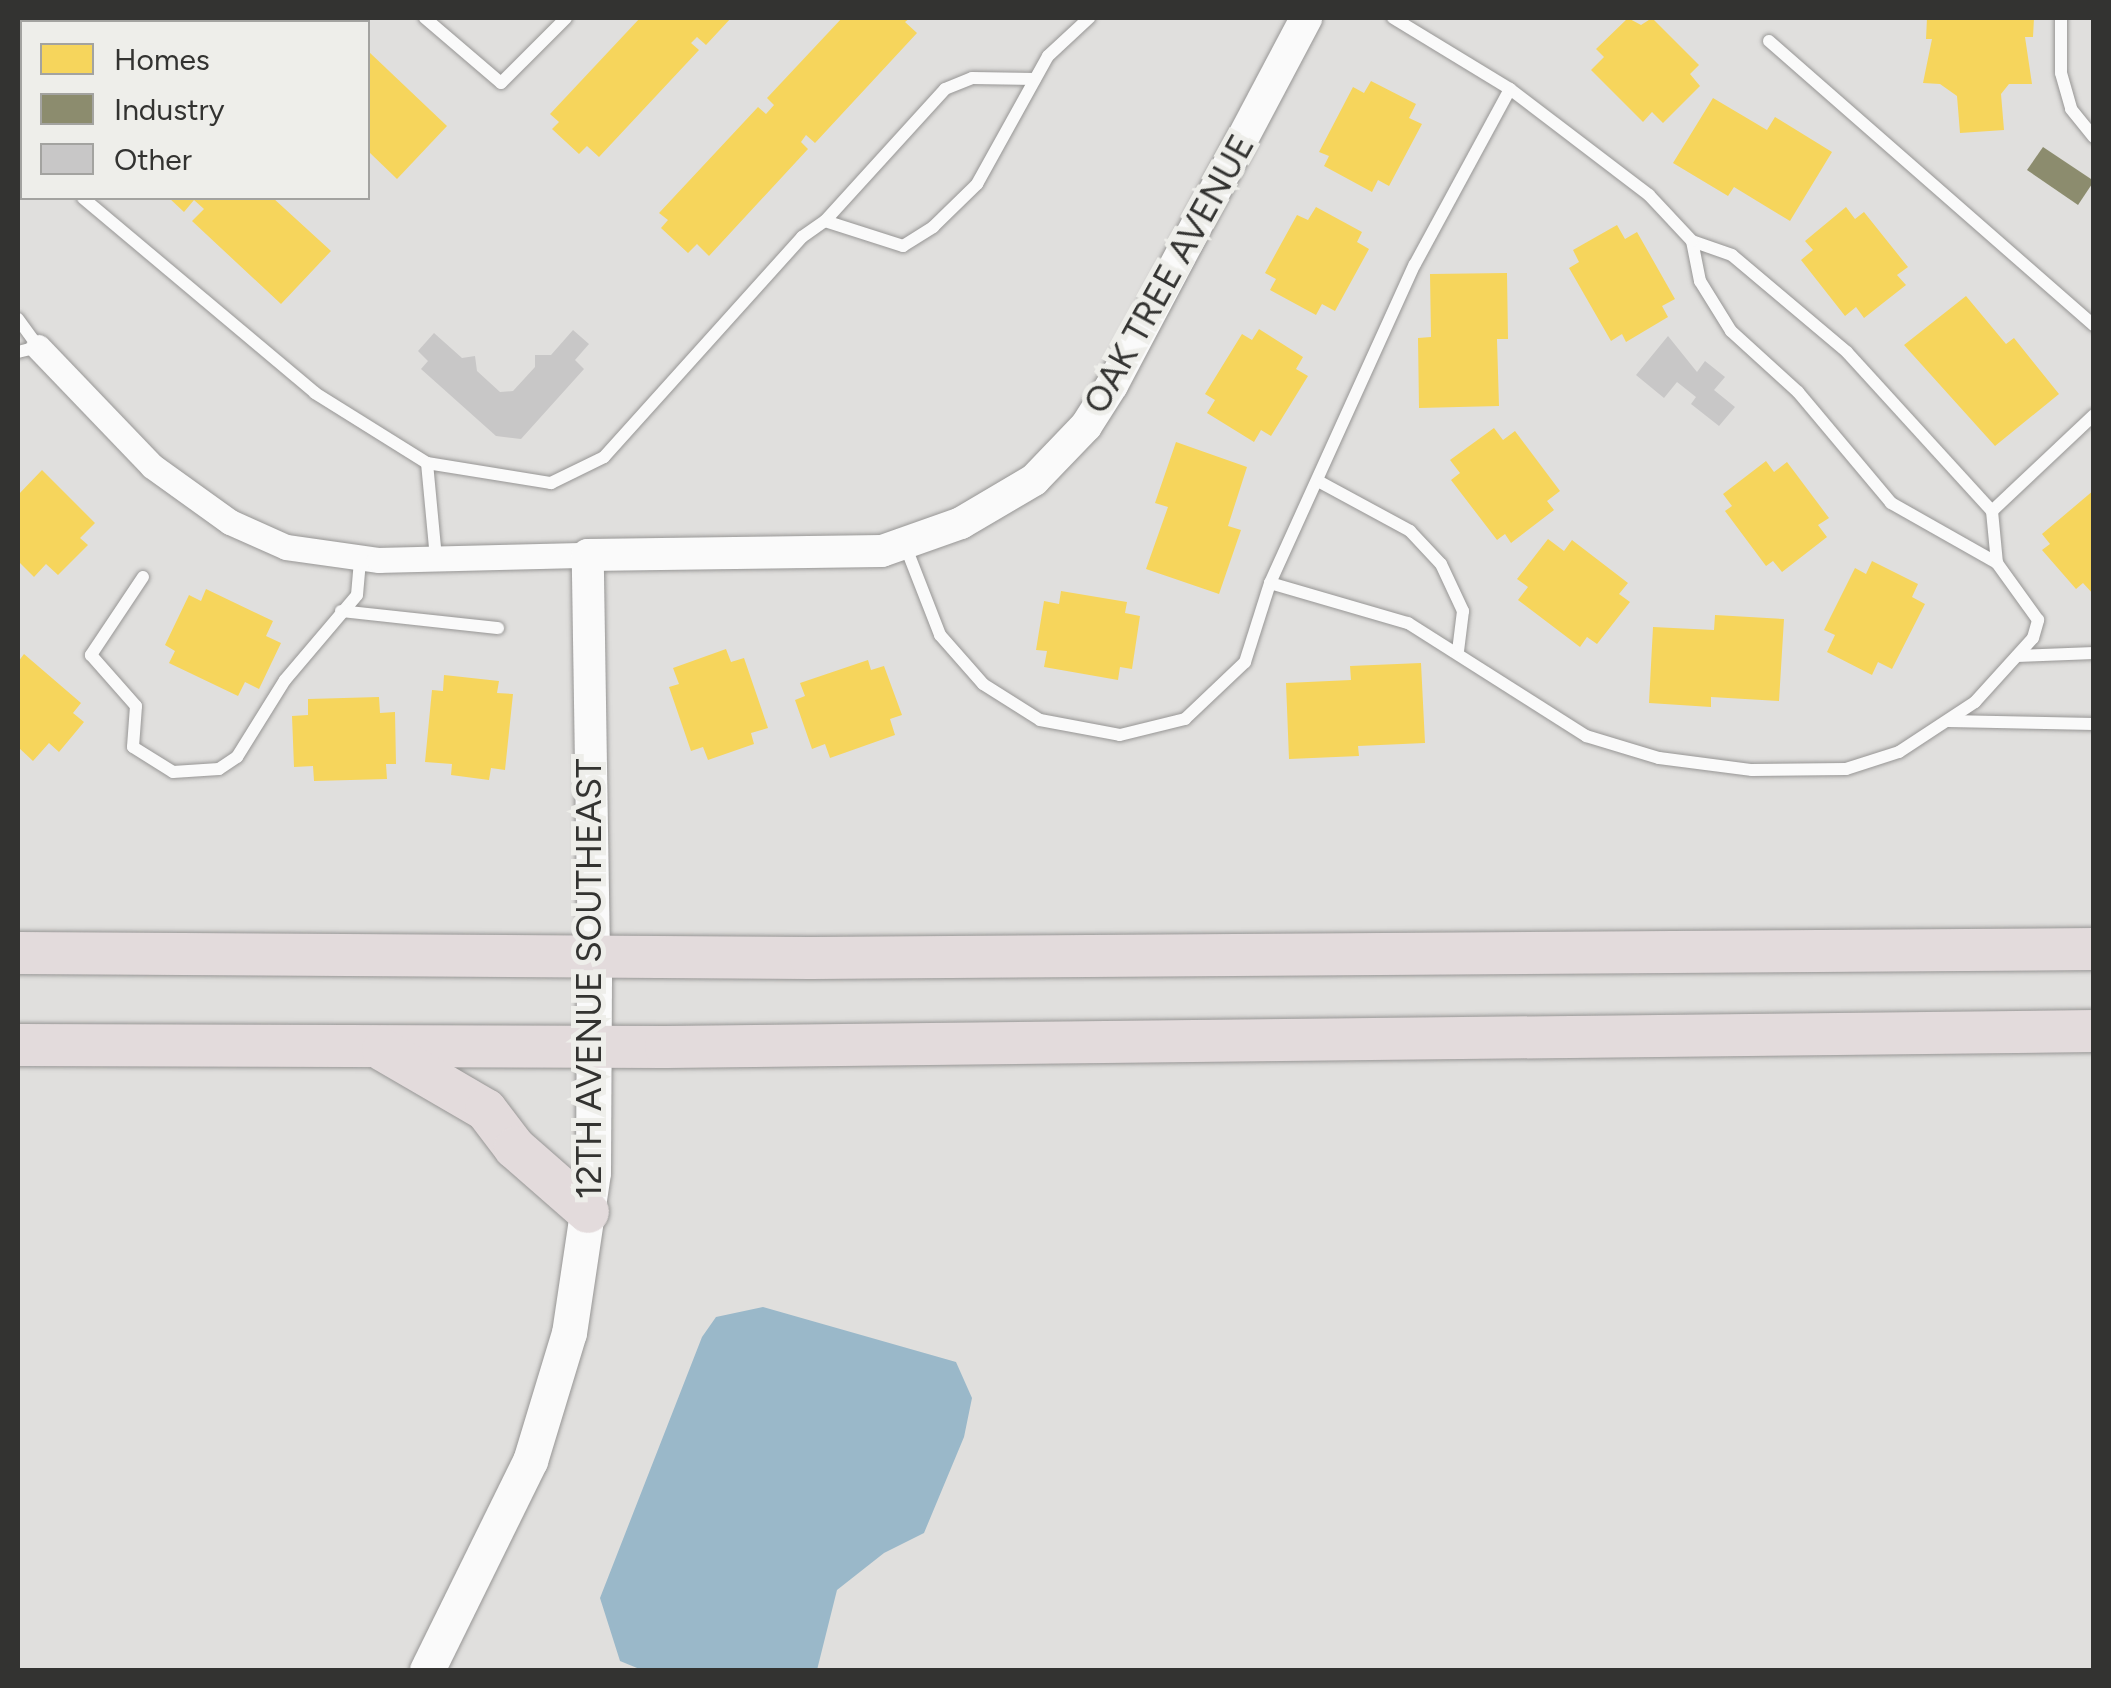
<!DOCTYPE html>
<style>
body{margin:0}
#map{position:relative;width:2111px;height:1688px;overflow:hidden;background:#e0dfdd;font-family:Figtree,sans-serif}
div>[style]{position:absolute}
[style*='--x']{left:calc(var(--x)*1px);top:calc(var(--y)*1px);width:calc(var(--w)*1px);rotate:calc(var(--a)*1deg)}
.water>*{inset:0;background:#9ab8c9}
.homes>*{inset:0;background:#f6d55c}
.industry>*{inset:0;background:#8c8c6e}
.building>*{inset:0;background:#c8c7c7}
.roads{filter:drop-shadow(0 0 2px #979695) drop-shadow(0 0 2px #979695)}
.service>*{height:12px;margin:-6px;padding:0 6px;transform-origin:6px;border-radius:6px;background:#fafafa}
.minor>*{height:25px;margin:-12.5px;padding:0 12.5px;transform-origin:12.5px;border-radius:12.5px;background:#fafafa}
.tertiary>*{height:32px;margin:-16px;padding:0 16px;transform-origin:16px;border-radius:16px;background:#fafafa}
.secondary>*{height:35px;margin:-17.5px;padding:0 17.5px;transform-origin:17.5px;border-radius:17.5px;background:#fafafa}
.trunk>*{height:42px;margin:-21px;padding:0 21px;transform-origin:21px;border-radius:21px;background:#e3dbdc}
span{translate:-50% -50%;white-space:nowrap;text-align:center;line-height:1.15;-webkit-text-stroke:10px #eeeeea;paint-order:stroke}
.street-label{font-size:35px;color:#333331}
.frame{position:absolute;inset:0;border:20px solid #333331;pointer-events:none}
.legend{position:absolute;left:20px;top:20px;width:350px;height:180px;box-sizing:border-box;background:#eeeeea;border:2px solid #a3a3a0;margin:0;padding:12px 18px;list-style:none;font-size:30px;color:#333331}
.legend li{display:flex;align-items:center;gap:20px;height:50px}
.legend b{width:50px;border:2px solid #a3a3a0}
</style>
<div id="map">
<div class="water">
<div style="clip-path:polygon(763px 1307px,956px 1362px,972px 1398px,964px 1437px,924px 1533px,884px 1553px,837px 1590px,817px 1670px,642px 1670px,620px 1661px,600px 1598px,702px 1337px,716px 1317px)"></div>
</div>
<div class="homes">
<div style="clip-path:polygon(18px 18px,91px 18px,91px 22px,22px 22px,18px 43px)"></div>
<div style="clip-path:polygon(227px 18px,331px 18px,337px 22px,232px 22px)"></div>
<div style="clip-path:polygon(640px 18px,731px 18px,706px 45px,697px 37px,691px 43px,699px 50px,599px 157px,587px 146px,579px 154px,552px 129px,559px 122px,550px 114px)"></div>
<div style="clip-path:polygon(842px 18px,910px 18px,905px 22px,917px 33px,815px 143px,806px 135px,801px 142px,808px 149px,709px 256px,697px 244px,688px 253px,661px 228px,668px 220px,659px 213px,758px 107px,766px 114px,774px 105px,767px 98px)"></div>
<div style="clip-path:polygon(1628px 18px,1641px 25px,1652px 18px,1699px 65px,1690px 74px,1700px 86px,1663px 123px,1652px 112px,1643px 122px,1591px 70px,1604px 57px,1596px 49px)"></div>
<div style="clip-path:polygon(1927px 18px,2034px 18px,2033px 37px,2025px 37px,2032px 84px,2009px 84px,2001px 94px,2004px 130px,1960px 133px,1957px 96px,1940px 84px,1923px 83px,1932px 39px,1926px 39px)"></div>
<div style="clip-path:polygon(368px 51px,447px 126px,397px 179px,368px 151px)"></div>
<div style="clip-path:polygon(1371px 81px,1416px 104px,1409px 118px,1422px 124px,1389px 186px,1378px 180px,1372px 192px,1324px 166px,1329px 156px,1319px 152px,1353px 87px,1364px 93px)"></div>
<div style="clip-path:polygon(1713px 98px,1767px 130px,1775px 117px,1832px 152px,1790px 221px,1734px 187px,1728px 196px,1673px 163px)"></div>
<div style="clip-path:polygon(169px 198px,273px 198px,331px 251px,281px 304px,192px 221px,204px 209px,194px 200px,184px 212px)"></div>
<div style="clip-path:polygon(1316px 207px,1362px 232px,1357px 242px,1369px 249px,1335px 311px,1322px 304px,1316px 315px,1270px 290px,1276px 279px,1265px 273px,1297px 215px,1308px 220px)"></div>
<div style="clip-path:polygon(1846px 207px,1855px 219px,1864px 212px,1908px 267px,1897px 275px,1906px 285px,1864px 318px,1856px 307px,1845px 316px,1801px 260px,1813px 250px,1805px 241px)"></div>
<div style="clip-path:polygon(1617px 225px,1625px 239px,1637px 232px,1675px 299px,1662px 306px,1668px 317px,1626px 342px,1622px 334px,1611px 341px,1569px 268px,1579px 262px,1573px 250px)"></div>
<div style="clip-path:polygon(1507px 273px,1508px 339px,1497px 339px,1499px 406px,1419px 408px,1418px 338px,1431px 337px,1430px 274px)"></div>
<div style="clip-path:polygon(1966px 296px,2006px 344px,2014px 338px,2059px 394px,1995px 446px,1904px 345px)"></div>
<div style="clip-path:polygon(1259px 329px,1303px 357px,1296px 369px,1308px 376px,1271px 436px,1261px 430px,1254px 442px,1207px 413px,1215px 400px,1205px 394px,1242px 334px,1252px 340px)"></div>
<div style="clip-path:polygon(1494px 428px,1503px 440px,1515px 431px,1560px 491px,1547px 501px,1554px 510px,1511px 543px,1505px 534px,1497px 540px,1451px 480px,1460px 473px,1450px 460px)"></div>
<div style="clip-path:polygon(1176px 442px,1247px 467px,1228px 526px,1241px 530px,1219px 594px,1146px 569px,1168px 507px,1155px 503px)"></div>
<div style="clip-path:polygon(1766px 461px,1774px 472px,1787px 462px,1829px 518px,1818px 525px,1827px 537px,1782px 572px,1773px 561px,1766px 566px,1725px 511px,1732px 506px,1723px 494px)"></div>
<div style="clip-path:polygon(42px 470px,95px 523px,80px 538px,88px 545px,58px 575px,46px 564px,34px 577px,18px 561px,18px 495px)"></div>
<div style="clip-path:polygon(2094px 490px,2094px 595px,2083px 583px,2076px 589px,2042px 550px,2050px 544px,2042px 534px)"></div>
<div style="clip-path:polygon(1548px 539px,1564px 551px,1572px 540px,1628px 583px,1619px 594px,1630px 602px,1597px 644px,1587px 637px,1580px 647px,1518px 600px,1528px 587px,1517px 579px)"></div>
<div style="clip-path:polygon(1872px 561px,1918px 584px,1912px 597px,1925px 604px,1892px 669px,1878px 662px,1872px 675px,1827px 652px,1835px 635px,1824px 630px,1855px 568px,1866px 574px)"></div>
<div style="clip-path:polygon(206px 589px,273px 621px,266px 636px,281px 643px,259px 689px,245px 682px,238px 696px,169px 663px,175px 651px,165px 645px,189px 595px,201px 601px)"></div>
<div style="clip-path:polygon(1061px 591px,1127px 602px,1125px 613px,1140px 616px,1132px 669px,1120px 667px,1118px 680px,1044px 667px,1047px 651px,1036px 650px,1044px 601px,1059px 604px)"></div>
<div style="clip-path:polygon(1715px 615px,1784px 619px,1779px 701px,1711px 697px,1711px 707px,1649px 703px,1653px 627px,1714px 630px)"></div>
<div style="clip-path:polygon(726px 649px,731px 662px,744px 658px,768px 728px,751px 733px,754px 744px,708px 760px,703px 747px,691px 751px,669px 687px,679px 684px,673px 668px)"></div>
<div style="clip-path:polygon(24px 654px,81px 703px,73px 713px,84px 722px,59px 752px,49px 743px,33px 761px,18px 747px,18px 662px)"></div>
<div style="clip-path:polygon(868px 660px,871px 670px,884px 666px,902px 715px,890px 719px,895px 735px,830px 758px,825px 744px,812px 749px,795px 700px,805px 696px,800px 683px)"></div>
<div style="clip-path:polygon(1421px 663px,1425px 743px,1358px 746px,1359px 756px,1289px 759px,1286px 683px,1351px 680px,1350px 666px)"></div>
<div style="clip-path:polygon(444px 675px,499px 681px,497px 693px,513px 694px,505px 770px,491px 768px,489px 780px,451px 775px,452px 764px,425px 762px,432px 690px,443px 691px)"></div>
<div style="clip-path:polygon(379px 697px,380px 713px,395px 712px,396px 764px,386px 764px,387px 779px,314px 781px,313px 766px,294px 767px,292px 716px,308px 715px,308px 699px)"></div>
</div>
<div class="industry">
<div style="clip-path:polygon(2043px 147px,2094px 181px,2078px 205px,2027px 170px)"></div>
</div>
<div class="building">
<div style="clip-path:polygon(573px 330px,589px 344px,575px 360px,584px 369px,521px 439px,496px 436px,421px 369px,428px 361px,418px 351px,434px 333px,462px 358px,475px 356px,477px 371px,500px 392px,513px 391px,535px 367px,535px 355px,551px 355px)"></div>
<div style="clip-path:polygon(1668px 336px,1697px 372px,1705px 361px,1725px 377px,1714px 390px,1735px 407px,1719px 426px,1691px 404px,1696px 397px,1677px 382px,1664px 398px,1636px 375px)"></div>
</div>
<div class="roads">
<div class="service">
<div style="--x:425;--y:18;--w:100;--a:40.5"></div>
<div style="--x:501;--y:83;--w:92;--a:-45"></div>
<div style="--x:2061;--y:18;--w:55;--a:90"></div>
<div style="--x:2061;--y:73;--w:37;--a:74"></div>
<div style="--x:2071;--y:109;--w:36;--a:51"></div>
<div style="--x:1769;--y:41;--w:432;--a:41.2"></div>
<div style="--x:18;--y:144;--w:6;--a:45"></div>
<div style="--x:83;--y:198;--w:303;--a:40"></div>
<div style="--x:315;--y:393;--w:132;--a:32"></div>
<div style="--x:427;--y:463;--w:96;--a:84.6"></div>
<div style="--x:825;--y:221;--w:178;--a:-47.7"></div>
<div style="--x:945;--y:89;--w:29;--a:-22"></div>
<div style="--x:972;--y:78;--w:63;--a:0.9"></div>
<div style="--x:1692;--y:241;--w:41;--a:78.7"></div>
<div style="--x:1700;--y:281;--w:59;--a:58.2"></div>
<div style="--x:1731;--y:331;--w:91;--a:42.3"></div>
<div style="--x:1798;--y:392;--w:145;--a:50"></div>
<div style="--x:1891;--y:503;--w:122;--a:29.5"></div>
<div style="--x:18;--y:319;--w:34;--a:54"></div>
<div style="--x:18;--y:352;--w:21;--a:-14"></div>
<div style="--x:427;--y:463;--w:126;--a:9.2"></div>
<div style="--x:551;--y:483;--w:59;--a:-26.1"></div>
<div style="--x:604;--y:457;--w:296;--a:-48"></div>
<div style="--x:802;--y:237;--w:28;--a:-35"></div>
<div style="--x:825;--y:221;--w:82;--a:17.8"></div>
<div style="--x:903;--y:246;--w:36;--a:-32"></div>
<div style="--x:933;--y:227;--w:62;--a:-44.3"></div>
<div style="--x:977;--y:184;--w:146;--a:-61"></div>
<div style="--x:1048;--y:56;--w:56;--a:-42.8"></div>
<div style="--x:1318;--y:481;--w:105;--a:28.5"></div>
<div style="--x:1410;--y:531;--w:45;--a:46.8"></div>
<div style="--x:1441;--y:564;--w:52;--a:64.9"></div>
<div style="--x:1463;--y:611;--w:40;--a:97.1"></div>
<div style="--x:1992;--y:511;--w:140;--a:-43.3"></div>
<div style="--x:905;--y:545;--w:97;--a:68.7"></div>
<div style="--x:940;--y:635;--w:65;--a:48.7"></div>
<div style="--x:983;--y:684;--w:67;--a:32.3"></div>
<div style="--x:1040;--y:720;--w:81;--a:10.6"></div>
<div style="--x:1120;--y:735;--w:67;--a:-13.8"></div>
<div style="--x:1185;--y:719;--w:83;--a:-43.5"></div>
<div style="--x:1245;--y:662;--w:83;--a:-72.4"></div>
<div style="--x:1270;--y:583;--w:350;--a:-65.6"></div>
<div style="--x:1415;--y:264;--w:199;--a:-61.5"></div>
<div style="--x:143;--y:577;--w:94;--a:123.7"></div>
<div style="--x:91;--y:655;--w:68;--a:48.6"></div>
<div style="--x:136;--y:706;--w:41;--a:94.2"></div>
<div style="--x:133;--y:747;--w:47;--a:32"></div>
<div style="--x:173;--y:772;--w:46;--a:-3.7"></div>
<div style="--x:219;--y:769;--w:22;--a:-34"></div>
<div style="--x:237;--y:757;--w:91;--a:-58.1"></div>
<div style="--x:285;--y:680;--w:111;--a:-49.7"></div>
<div style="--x:357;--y:595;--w:36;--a:-85"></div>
<div style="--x:1270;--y:583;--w:144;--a:16.2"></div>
<div style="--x:1408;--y:623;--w:211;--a:32.4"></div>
<div style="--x:1586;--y:736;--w:76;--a:16.8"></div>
<div style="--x:1659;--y:758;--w:94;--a:7.4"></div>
<div style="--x:1752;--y:770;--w:94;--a:-0.6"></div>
<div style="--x:1846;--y:769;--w:56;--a:-17.8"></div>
<div style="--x:1899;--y:752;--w:91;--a:-33.3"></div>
<div style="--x:1975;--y:702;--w:86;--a:-47.8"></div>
<div style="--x:2033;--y:638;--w:19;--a:-74"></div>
<div style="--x:2038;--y:620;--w:70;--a:-125.7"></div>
<div style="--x:1997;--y:563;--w:52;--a:-95.5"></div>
<div style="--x:1992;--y:511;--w:215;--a:-132.4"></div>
<div style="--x:1847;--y:352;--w:150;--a:-139.9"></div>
<div style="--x:1732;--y:255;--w:42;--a:-160.7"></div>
<div style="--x:1692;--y:241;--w:63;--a:-133.1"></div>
<div style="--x:1649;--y:195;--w:175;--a:-142.7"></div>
<div style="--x:1510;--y:89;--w:137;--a:-148.7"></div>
<div style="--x:341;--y:611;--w:158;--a:6.2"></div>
<div style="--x:2017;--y:656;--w:77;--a:-2.2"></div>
<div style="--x:1948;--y:721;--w:146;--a:1.2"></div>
</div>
<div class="minor">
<div style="--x:38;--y:347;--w:165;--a:46.2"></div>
<div style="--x:152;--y:466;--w:96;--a:35.7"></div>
<div style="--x:230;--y:522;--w:61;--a:24.1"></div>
<div style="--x:286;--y:547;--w:94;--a:8"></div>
<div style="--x:379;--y:560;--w:209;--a:-1.4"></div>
</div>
<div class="tertiary">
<div style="--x:594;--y:957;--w:402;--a:-90.9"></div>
<div style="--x:588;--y:555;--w:294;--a:-0.8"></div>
<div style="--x:882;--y:551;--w:84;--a:-19.5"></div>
<div style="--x:961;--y:523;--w:85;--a:-30.5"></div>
<div style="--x:1034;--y:480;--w:75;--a:-46.1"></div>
<div style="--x:1086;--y:426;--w:49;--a:-57.6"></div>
<div style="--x:1112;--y:385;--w:415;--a:-62.1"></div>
</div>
<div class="secondary">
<div style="--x:427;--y:1670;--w:233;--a:-63.8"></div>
<div style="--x:530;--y:1461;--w:134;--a:-73.1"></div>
<div style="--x:569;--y:1333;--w:163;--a:-81.5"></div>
<div style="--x:593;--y:1172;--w:215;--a:-89.7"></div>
</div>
<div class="trunk">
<div style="--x:18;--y:953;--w:793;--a:0.36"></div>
<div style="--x:811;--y:958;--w:1283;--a:-0.4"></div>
<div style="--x:18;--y:1045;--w:648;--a:0.18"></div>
<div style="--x:666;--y:1047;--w:1428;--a:-0.64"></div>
<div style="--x:383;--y:1050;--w:119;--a:30.2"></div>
<div style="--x:486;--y:1110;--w:48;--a:52.7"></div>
<div style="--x:515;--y:1148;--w:97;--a:41.2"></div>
</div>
</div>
<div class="street-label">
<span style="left:1169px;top:274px;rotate:-61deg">OAK TREE AVENUE</span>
<span style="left:589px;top:979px;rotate:-90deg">12TH AVENUE SOUTHEAST</span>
</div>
<div class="frame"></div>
<ul class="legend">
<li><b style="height:28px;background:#f6d55c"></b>Homes</li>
<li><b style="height:28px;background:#8c8c6e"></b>Industry</li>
<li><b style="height:28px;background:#c8c7c7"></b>Other</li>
</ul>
</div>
